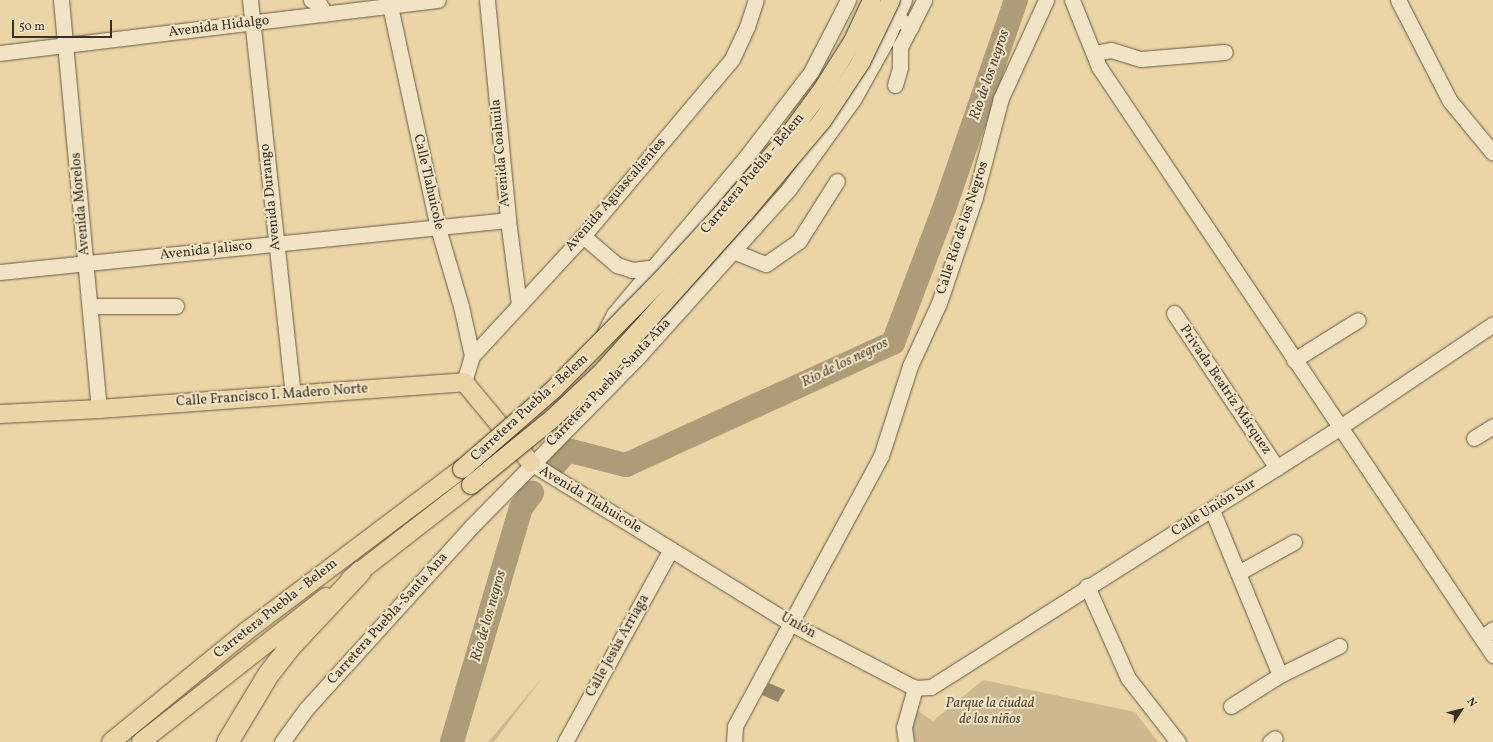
<!DOCTYPE html>
<meta charset="utf-8">
<style>
body{margin:0}
#map{position:relative;width:1493px;height:742px;overflow:hidden;background:#ebd4a5;font-family:Vollkorn,serif}
div>[style]{position:absolute}
[style*='--x']{left:calc(var(--x)*1px);top:calc(var(--y)*1px);width:calc(var(--w)*1px);rotate:calc(var(--a)*1deg)}
.green>*{inset:0;background:#cdb88f}
.river>*{height:24px;margin:-12px;padding:0 12px;transform-origin:12px;border-radius:12px;background:#ae9c79}
.building>*{inset:0;background:#968568}
.roads{filter:drop-shadow(0 0 1px #665945) drop-shadow(0 0 1px #665945)}
.minor>*{height:15px;margin:-7.5px;padding:0 7.5px;transform-origin:7.5px;border-radius:7.5px;background:#f2e3c4}
.major>*{height:18px;margin:-9px;padding:0 9px;transform-origin:9px;border-radius:9px;background:#ebd4a5}
.highway>*{height:21px;margin:-10.5px;padding:0 10.5px;transform-origin:10.5px;border-radius:10.5px;background:#ebd4a5}
.bridges{filter:drop-shadow(0 0 1px #393025) drop-shadow(0 0 1px #393025)}
.major-bridge>*{height:18px;margin:-9px;padding:0 9px;transform-origin:9px;border-radius:9px;background:#ebd4a5}
span{translate:-50% -50%;white-space:nowrap;text-align:center;line-height:1.15;-webkit-text-stroke:4px #f2e3c4;paint-order:stroke}
.street-label{font-size:14px;color:#393025}
.park-label{font-size:14px;color:#574b3a;font-style:italic}
.water-label{font-size:15px;color:#564b3a;font-style:italic}
.north{position:absolute;left:1441px;top:690px;width:40px;height:40px;-webkit-text-stroke:3px #f2e3c4;paint-order:stroke;rotate:54deg;font-size:11px;font-weight:700;line-height:16px;text-align:center;color:#393025}
.north::after{content:'';display:block;margin:auto;width:14px;height:18px;background:#393025;clip-path:polygon(50% 0,100% 100%,50% 72%,0 100%)}
.scale{position:absolute;left:12px;top:20px;width:100px;height:18px;box-sizing:border-box;border:2px solid #393025;border-top:0;padding-left:5px;font-size:12px;line-height:14px;white-space:nowrap;color:#393025;-webkit-text-stroke:3px #f2e3c4;paint-order:stroke}
</style>
<div id="map">
<div class="green">
<div style="clip-path:polygon(542px 678px,494px 742px,488px 742px)"></div>
<div style="clip-path:polygon(983px 680px,1135px 712px,1158px 742px,909px 742px,908px 729px,915px 709px,933px 721px)"></div>
</div>
<div class="river">
<div style="--x:557;--y:462;--w:16;--a:-50"></div>
<div style="--x:567;--y:450;--w:61;--a:14.3"></div>
<div style="--x:626;--y:465;--w:294;--a:-24.6"></div>
<div style="--x:893;--y:343;--w:143;--a:-69.2"></div>
<div style="--x:944;--y:209;--w:221;--a:-71"></div>
<div style="--x:452;--y:742;--w:244;--a:-73.6"></div>
<div style="--x:521;--y:508;--w:19;--a:-54"></div>
</div>
<div class="building">
<div style="clip-path:polygon(769px 683px,785px 690px,778px 702px,762px 695px)"></div>
</div>
<div class="roads">
<div class="minor">
<div style="--x:61;--y:0;--w:411;--a:84.7"></div>
<div style="--x:250;--y:0;--w:396;--a:83.8"></div>
<div style="--x:311;--y:0;--w:10;--a:29"></div>
<div style="--x:320;--y:5;--w:10;--a:61"></div>
<div style="--x:487;--y:0;--w:221;--a:84.5"></div>
<div style="--x:508;--y:220;--w:86;--a:82.6"></div>
<div style="--x:1072;--y:0;--w:72;--a:68.1"></div>
<div style="--x:1099;--y:67;--w:708;--a:56.18"></div>
<div style="--x:1398;--y:0;--w:114;--a:62.8"></div>
<div style="--x:1450;--y:101;--w:67;--a:50.4"></div>
<div style="--x:390;--y:6;--w:227;--a:77.8"></div>
<div style="--x:438;--y:228;--w:81;--a:73.6"></div>
<div style="--x:461;--y:306;--w:51;--a:77.6"></div>
<div style="--x:911;--y:26;--w:29;--a:-63"></div>
<div style="--x:0;--y:53;--w:441;--a:-6.9"></div>
<div style="--x:1094;--y:53;--w:17;--a:-10"></div>
<div style="--x:1111;--y:50;--w:31;--a:17"></div>
<div style="--x:1141;--y:59;--w:84;--a:-4.8"></div>
<div style="--x:895;--y:85;--w:18;--a:-74"></div>
<div style="--x:900;--y:68;--w:21;--a:-90"></div>
<div style="--x:900;--y:47;--w:24;--a:-62"></div>
<div style="--x:911;--y:26;--w:16;--a:-153"></div>
<div style="--x:583;--y:236;--w:45;--a:40.5"></div>
<div style="--x:617;--y:265;--w:16;--a:18"></div>
<div style="--x:632;--y:270;--w:23;--a:-7"></div>
<div style="--x:733;--y:251;--w:35;--a:22"></div>
<div style="--x:766;--y:264;--w:40;--a:-34.9"></div>
<div style="--x:799;--y:241;--w:71;--a:-57.7"></div>
<div style="--x:0;--y:272;--w:511;--a:-5.84"></div>
<div style="--x:90;--y:306;--w:86;--a:0"></div>
<div style="--x:1174;--y:313;--w:186;--a:56.4"></div>
<div style="--x:605;--y:332;--w:20;--a:-63"></div>
<div style="--x:614;--y:314;--w:205;--a:-49.9"></div>
<div style="--x:746;--y:157;--w:107;--a:-52.6"></div>
<div style="--x:811;--y:72;--w:81;--a:-62.8"></div>
<div style="--x:1294;--y:360;--w:75;--a:-32"></div>
<div style="--x:464;--y:382;--w:27;--a:-73"></div>
<div style="--x:472;--y:356;--w:163;--a:-47.2"></div>
<div style="--x:583;--y:236;--w:231;--a:-49.9"></div>
<div style="--x:732;--y:59;--w:35;--a:-65"></div>
<div style="--x:747;--y:27;--w:28;--a:-72"></div>
<div style="--x:1474;--y:438;--w:22;--a:-32"></div>
<div style="--x:531;--y:463;--w:304;--a:31.7"></div>
<div style="--x:790;--y:623;--w:141;--a:27.5"></div>
<div style="--x:915;--y:688;--w:16;--a:-4"></div>
<div style="--x:931;--y:687;--w:485;--a:-32.4"></div>
<div style="--x:1340;--y:427;--w:184;--a:-33.9"></div>
<div style="--x:1212;--y:510;--w:178;--a:67.6"></div>
<div style="--x:1238;--y:573;--w:64;--a:-29"></div>
<div style="--x:1087;--y:586;--w:101;--a:66"></div>
<div style="--x:1128;--y:678;--w:81;--a:52"></div>
<div style="--x:1482;--y:638;--w:14;--a:-39"></div>
<div style="--x:1231;--y:706;--w:58;--a:-32.3"></div>
<div style="--x:1280;--y:675;--w:66;--a:-26.2"></div>
<div style="--x:282;--y:742;--w:41;--a:-54"></div>
<div style="--x:306;--y:709;--w:247;--a:-47.8"></div>
<div style="--x:472;--y:526;--w:237;--a:-45.5"></div>
<div style="--x:638;--y:357;--w:224;--a:-48.1"></div>
<div style="--x:788;--y:190;--w:111;--a:-54.2"></div>
<div style="--x:853;--y:100;--w:68;--a:-60.8"></div>
<div style="--x:886;--y:41;--w:45;--a:-66.3"></div>
<div style="--x:565;--y:742;--w:220;--a:-61.2"></div>
<div style="--x:734;--y:742;--w:16;--a:-86"></div>
<div style="--x:735;--y:726;--w:307;--a:-61.6"></div>
<div style="--x:881;--y:456;--w:95;--a:-72.1"></div>
<div style="--x:910;--y:366;--w:69;--a:-65.3"></div>
<div style="--x:939;--y:303;--w:112;--a:-71.2"></div>
<div style="--x:975;--y:197;--w:102;--a:-75.3"></div>
<div style="--x:1001;--y:98;--w:108;--a:-65.3"></div>
<div style="--x:906;--y:742;--w:15;--a:-98"></div>
<div style="--x:904;--y:727;--w:41;--a:-74.2"></div>
<div style="--x:1270;--y:742;--w:6;--a:-39"></div>
</div>
<div class="major">
<div style="--x:0;--y:414;--w:99;--a:-2.9"></div>
<div style="--x:99;--y:409;--w:366;--a:-4.2"></div>
<div style="--x:464;--y:382;--w:105;--a:50.4"></div>
<div style="--x:350;--y:579;--w:153;--a:-37.8"></div>
<div style="--x:111;--y:742;--w:177;--a:-39.3"></div>
<div style="--x:248;--y:630;--w:268;--a:-37"></div>
<div style="--x:141;--y:742;--w:235;--a:-38.1"></div>
</div>
<div class="highway">
<div style="--x:227;--y:742;--w:79;--a:-58.9"></div>
<div style="--x:268;--y:674;--w:33;--a:-52"></div>
<div style="--x:288;--y:648;--w:105;--a:-46.9"></div>
</div>
</div>
<div class="bridges">
<div class="major-bridge">
<div style="--x:462;--y:469;--w:122;--a:-41"></div>
<div style="--x:554;--y:389;--w:153;--a:-45.5"></div>
<div style="--x:661;--y:280;--w:96;--a:-47.5"></div>
<div style="--x:726;--y:209;--w:87;--a:-49.2"></div>
<div style="--x:783;--y:143;--w:66;--a:-53.7"></div>
<div style="--x:822;--y:90;--w:58;--a:-57.7"></div>
<div style="--x:853;--y:41;--w:45;--a:-65.1"></div>
<div style="--x:471;--y:485;--w:104;--a:-39.2"></div>
<div style="--x:552;--y:419;--w:67;--a:-43.2"></div>
<div style="--x:601;--y:373;--w:212;--a:-48.1"></div>
<div style="--x:743;--y:215;--w:123;--a:-50"></div>
<div style="--x:822;--y:121;--w:71;--a:-56.5"></div>
<div style="--x:861;--y:62;--w:69;--a:-64.2"></div>
</div>
</div>
<div class="street-label">
<span style="left:219px;top:27px;rotate:-7deg">Avenida Hidalgo</span>
<span style="left:501px;top:153px;rotate:-95deg">Avenida Coahuila</span>
<span style="left:753px;top:174px;rotate:-50deg">Carretera Puebla - Belem</span>
<span style="left:428px;top:182px;rotate:77deg">Calle Tlahuicole</span>
<span style="left:616px;top:195px;rotate:-49deg">Avenida Aguascalientes</span>
<span style="left:271px;top:197px;rotate:-96deg">Avenida Durango</span>
<span style="left:81px;top:204px;rotate:-95deg">Avenida Morelos</span>
<span style="left:963px;top:228px;rotate:-72deg">Calle Río de los Negros</span>
<span style="left:206px;top:251px;rotate:-6deg">Avenida Jalisco</span>
<span style="left:609px;top:383px;rotate:-46deg">Carretera Puebla-Santa Ana</span>
<span style="left:1225px;top:390px;rotate:56deg">Privada Beatriz Márquez</span>
<span style="left:272px;top:396px;rotate:-4deg">Calle Francisco I. Madero Norte</span>
<span style="left:530px;top:408px;rotate:-42deg">Carretera Puebla - Belem</span>
<span style="left:590px;top:500px;rotate:31deg">Avenida Tlahuicole</span>
<span style="left:1214px;top:508px;rotate:-32deg">Calle Unión Sur</span>
<span style="left:276px;top:609px;rotate:-38deg">Carretera Puebla - Belem</span>
<span style="left:388px;top:619px;rotate:-48deg">Carretera Puebla-Santa Ana</span>
<span style="left:798px;top:626px;rotate:29deg">Unión</span>
<span style="left:618px;top:646px;rotate:-61deg">Calle Jesús Arriaga</span>
</div>
<div class="park-label">
<span style="left:990px;top:712px">Parque la ciudad<br>de los niños</span>
</div>
<div class="water-label">
<span style="left:990px;top:75px;rotate:-71deg">Rio de los negros</span>
<span style="left:845px;top:363px;rotate:-26deg">Rio de los negros</span>
<span style="left:489px;top:616px;rotate:-74deg">Rio de los negros</span>
</div>
<div class="north">N</div>
<div class="scale">50 m</div>
</div>
